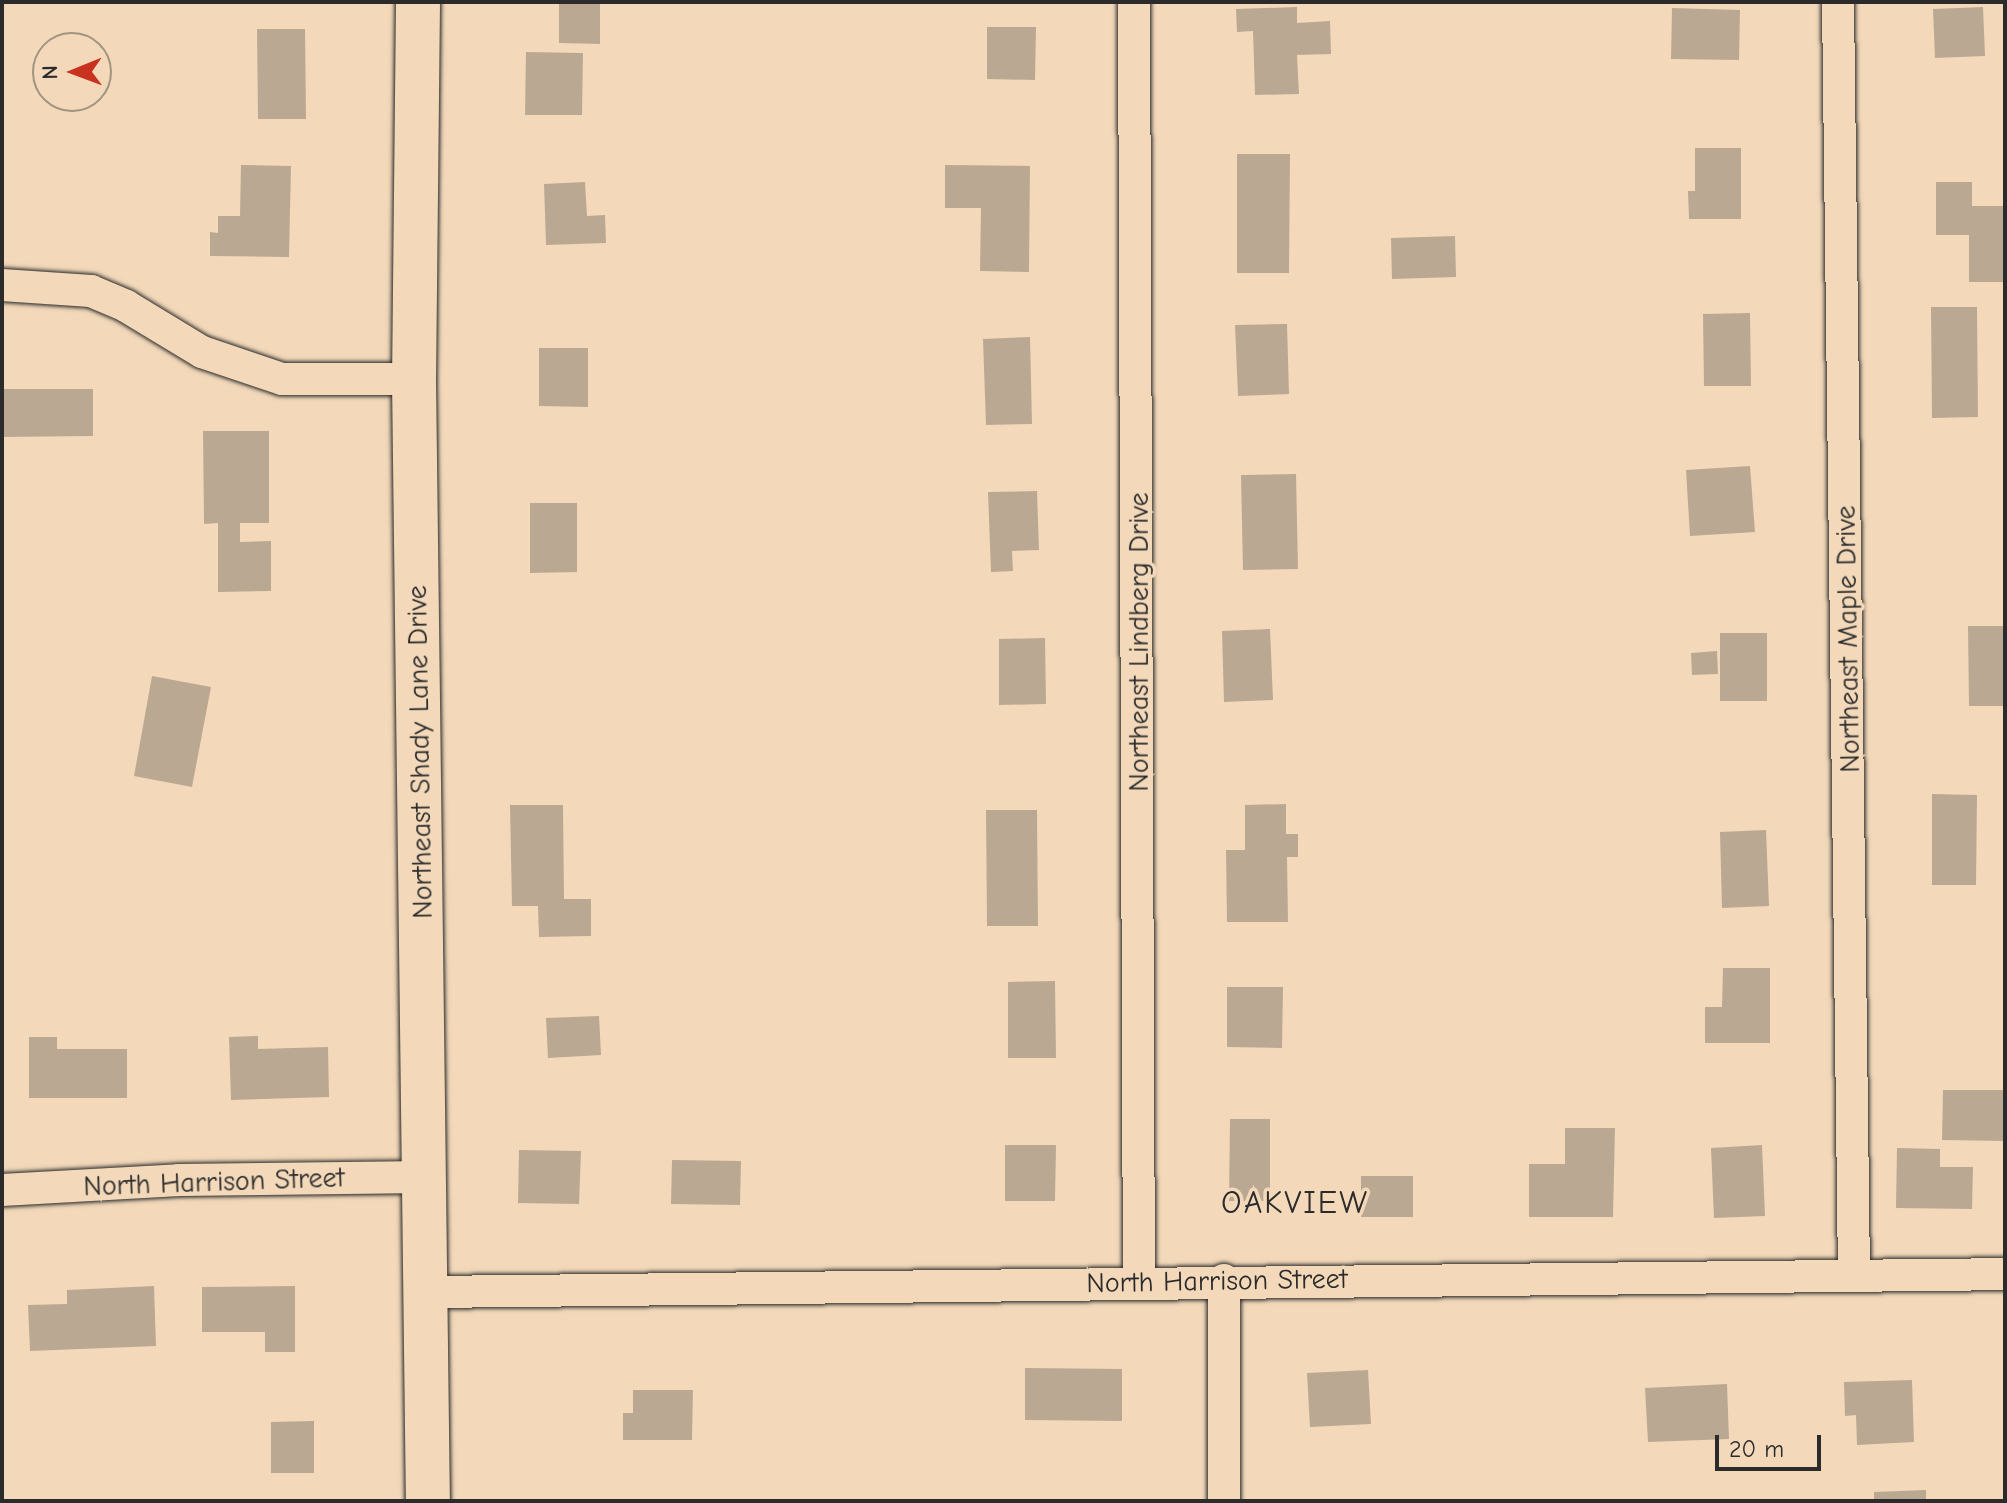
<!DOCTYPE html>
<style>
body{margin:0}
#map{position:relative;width:2007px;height:1503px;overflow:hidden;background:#f3d9ba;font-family:"Comic Neue",sans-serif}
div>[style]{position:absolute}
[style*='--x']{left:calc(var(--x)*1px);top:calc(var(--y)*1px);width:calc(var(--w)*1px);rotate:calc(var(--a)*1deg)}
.building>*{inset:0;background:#bba892}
.roads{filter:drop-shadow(0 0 2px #2b2b2b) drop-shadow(0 0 2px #2b2b2b)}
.street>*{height:32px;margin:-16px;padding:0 16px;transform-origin:16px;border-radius:16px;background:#f3d9ba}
.secondary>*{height:44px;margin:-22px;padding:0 22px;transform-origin:22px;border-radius:22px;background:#f3d9ba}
span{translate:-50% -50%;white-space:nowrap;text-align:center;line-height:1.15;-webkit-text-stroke:7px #f3d9ba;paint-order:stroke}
.street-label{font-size:28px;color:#2b2b2b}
.quarter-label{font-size:32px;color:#2b2b2b;letter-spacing:2px}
.frame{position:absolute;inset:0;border:4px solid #2b2b2b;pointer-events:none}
.north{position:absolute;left:32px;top:32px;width:80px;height:80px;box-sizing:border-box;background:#f3d9ba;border:2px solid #a39381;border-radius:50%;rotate:269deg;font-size:22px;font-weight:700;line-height:32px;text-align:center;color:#2b2b2b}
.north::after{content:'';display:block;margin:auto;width:28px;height:36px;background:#c8321e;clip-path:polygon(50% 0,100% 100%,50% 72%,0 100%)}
.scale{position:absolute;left:1715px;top:1435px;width:106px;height:36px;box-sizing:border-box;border:4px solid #2b2b2b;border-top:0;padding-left:10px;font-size:24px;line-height:28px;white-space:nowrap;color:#2b2b2b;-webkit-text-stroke:6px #f3d9ba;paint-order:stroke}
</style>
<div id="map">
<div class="building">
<div style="clip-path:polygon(559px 2px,600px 2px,600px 44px,559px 43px)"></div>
<div style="clip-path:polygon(1297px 7px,1297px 23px,1330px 21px,1331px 54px,1297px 55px,1299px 94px,1255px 95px,1253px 31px,1237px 32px,1236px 9px)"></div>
<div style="clip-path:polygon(1983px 7px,1985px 56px,1935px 58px,1933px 9px)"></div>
<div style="clip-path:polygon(1672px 8px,1740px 10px,1739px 60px,1671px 59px)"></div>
<div style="clip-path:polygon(987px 27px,1036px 27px,1035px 80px,987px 79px)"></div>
<div style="clip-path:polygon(257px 29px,305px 29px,306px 119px,258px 119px)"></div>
<div style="clip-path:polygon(526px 52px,583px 53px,582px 115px,525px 115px)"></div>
<div style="clip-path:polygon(1695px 148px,1741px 148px,1741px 219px,1689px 219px,1688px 191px,1695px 191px)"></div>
<div style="clip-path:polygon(1237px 154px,1290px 154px,1289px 273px,1237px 273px)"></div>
<div style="clip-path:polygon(241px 165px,291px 166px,289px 257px,210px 256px,210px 232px,218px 233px,218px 216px,240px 216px)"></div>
<div style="clip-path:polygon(945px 165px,1030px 166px,1029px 272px,980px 271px,981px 208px,945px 208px)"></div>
<div style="clip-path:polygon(585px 182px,587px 216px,605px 215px,606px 243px,546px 245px,544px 184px)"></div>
<div style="clip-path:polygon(1936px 182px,1972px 182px,1972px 206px,2005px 206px,2005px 282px,1969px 282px,1969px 235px,1936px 235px)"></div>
<div style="clip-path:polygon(1455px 236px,1456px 277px,1392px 279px,1391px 238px)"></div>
<div style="clip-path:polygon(1931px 307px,1977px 307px,1978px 417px,1932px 418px)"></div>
<div style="clip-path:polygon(1750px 313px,1751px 386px,1704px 386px,1703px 314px)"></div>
<div style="clip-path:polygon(1287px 324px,1289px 394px,1238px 396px,1235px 325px)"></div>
<div style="clip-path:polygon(1030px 337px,1032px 424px,986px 425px,983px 339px)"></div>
<div style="clip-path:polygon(539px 348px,588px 348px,588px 407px,539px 406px)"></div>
<div style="clip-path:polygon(2px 389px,93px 389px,93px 436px,2px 437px)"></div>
<div style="clip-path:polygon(203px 431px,269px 431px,269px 523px,240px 523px,240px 542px,271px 541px,271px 591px,218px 592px,218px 523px,204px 524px)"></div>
<div style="clip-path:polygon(1750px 466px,1755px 532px,1690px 536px,1686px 470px)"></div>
<div style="clip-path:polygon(1296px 474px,1298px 569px,1243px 570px,1241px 475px)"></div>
<div style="clip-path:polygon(1037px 491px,1039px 550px,1012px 551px,1013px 571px,991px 572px,988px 492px)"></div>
<div style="clip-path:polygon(530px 503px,577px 503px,577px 572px,530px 573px)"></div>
<div style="clip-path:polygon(1968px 626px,2005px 626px,2005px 706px,1969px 706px)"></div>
<div style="clip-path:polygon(1270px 629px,1273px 700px,1224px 702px,1222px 631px)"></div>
<div style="clip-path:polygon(1720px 633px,1767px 633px,1767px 701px,1720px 701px)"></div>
<div style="clip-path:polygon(1045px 638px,1046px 704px,999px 705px,999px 639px)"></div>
<div style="clip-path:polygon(1717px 651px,1718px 674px,1692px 675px,1691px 653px)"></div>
<div style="clip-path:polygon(152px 676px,211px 687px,192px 787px,134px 776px)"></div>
<div style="clip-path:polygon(1932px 794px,1977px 795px,1976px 885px,1932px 885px)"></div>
<div style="clip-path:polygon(1286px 804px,1286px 834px,1298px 834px,1298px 857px,1287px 857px,1288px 922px,1227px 922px,1226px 850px,1245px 850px,1245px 805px)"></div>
<div style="clip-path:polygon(510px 805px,563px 805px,564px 899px,591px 899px,591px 936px,539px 937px,538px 906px,512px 906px)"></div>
<div style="clip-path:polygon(986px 810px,1037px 810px,1038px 926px,987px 926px)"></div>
<div style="clip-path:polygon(1766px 830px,1769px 906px,1722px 908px,1720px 832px)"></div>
<div style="clip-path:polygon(1723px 968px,1770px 968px,1770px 1043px,1705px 1043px,1705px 1007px,1722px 1007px)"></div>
<div style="clip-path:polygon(1055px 981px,1056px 1058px,1008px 1058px,1008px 982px)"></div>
<div style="clip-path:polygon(1227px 987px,1283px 987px,1282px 1048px,1227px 1047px)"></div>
<div style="clip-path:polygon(599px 1016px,601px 1055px,548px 1058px,546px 1018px)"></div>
<div style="clip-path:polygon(258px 1036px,258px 1049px,328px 1047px,329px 1097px,231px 1100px,229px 1037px)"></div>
<div style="clip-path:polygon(29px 1037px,57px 1037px,57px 1049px,127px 1049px,127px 1098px,29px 1098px)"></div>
<div style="clip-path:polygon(1943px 1090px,2005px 1090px,2005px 1141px,1942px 1140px)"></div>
<div style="clip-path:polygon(1230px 1119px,1270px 1119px,1270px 1201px,1229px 1201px)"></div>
<div style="clip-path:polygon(1565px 1128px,1615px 1128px,1613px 1217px,1529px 1217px,1529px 1164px,1565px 1164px)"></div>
<div style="clip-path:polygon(1005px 1145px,1056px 1145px,1055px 1201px,1005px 1201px)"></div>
<div style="clip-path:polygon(1762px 1145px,1765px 1216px,1714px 1218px,1711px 1148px)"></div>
<div style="clip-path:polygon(1897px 1148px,1940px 1149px,1940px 1167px,1973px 1167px,1972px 1209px,1896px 1208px)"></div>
<div style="clip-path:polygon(519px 1150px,581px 1151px,579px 1204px,518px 1203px)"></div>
<div style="clip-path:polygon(672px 1160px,741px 1161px,740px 1205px,671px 1204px)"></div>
<div style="clip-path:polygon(1361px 1176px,1413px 1176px,1413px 1217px,1361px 1217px)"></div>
<div style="clip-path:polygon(154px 1286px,156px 1346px,30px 1351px,28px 1305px,67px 1304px,67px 1290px)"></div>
<div style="clip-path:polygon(295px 1286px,295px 1352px,265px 1352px,265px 1332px,202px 1332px,202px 1287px)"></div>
<div style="clip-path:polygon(1025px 1368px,1122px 1369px,1122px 1421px,1025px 1420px)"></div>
<div style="clip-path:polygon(1368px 1370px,1371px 1424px,1310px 1427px,1307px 1373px)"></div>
<div style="clip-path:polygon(1912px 1380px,1914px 1442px,1857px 1445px,1856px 1415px,1845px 1416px,1844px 1382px)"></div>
<div style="clip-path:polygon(1727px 1384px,1729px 1439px,1648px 1442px,1645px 1388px)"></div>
<div style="clip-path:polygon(633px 1390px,693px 1390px,692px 1440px,623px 1440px,623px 1413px,633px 1413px)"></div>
<div style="clip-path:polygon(314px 1421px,314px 1473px,271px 1473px,271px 1422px)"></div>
<div style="clip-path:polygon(1926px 1490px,1926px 1501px,1874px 1501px,1874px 1492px)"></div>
</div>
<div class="roads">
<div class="street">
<div style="--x:1134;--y:2;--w:1279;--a:89.78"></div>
<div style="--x:1838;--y:2;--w:1273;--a:89.28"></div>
<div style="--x:2;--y:285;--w:89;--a:3.9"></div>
<div style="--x:91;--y:291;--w:38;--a:23"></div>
<div style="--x:126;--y:306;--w:89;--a:31.2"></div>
<div style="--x:202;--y:352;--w:84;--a:18.6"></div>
<div style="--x:282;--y:379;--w:132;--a:0"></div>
<div style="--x:2;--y:1190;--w:177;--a:-3.2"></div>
<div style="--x:179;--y:1180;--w:248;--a:-0.7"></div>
<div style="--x:1224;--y:1280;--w:221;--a:90"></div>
<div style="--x:429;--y:1292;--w:1576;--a:-0.65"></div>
</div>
<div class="secondary">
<div style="--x:418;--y:2;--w:377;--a:90.6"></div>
<div style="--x:414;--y:379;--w:1122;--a:89.29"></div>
</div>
</div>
<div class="street-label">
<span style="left:1848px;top:639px;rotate:-91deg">Northeast Maple Drive</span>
<span style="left:1139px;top:642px;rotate:-90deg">Northeast Lindberg Drive</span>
<span style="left:420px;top:752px;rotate:-91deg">Northeast Shady Lane Drive</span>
<span style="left:214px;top:1182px;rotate:-2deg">North Harrison Street</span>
<span style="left:1217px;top:1281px;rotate:-1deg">North Harrison Street</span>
</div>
<div class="quarter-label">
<span style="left:1295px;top:1203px">OAKVIEW</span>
</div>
<div class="frame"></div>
<div class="north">N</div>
<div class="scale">20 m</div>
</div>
